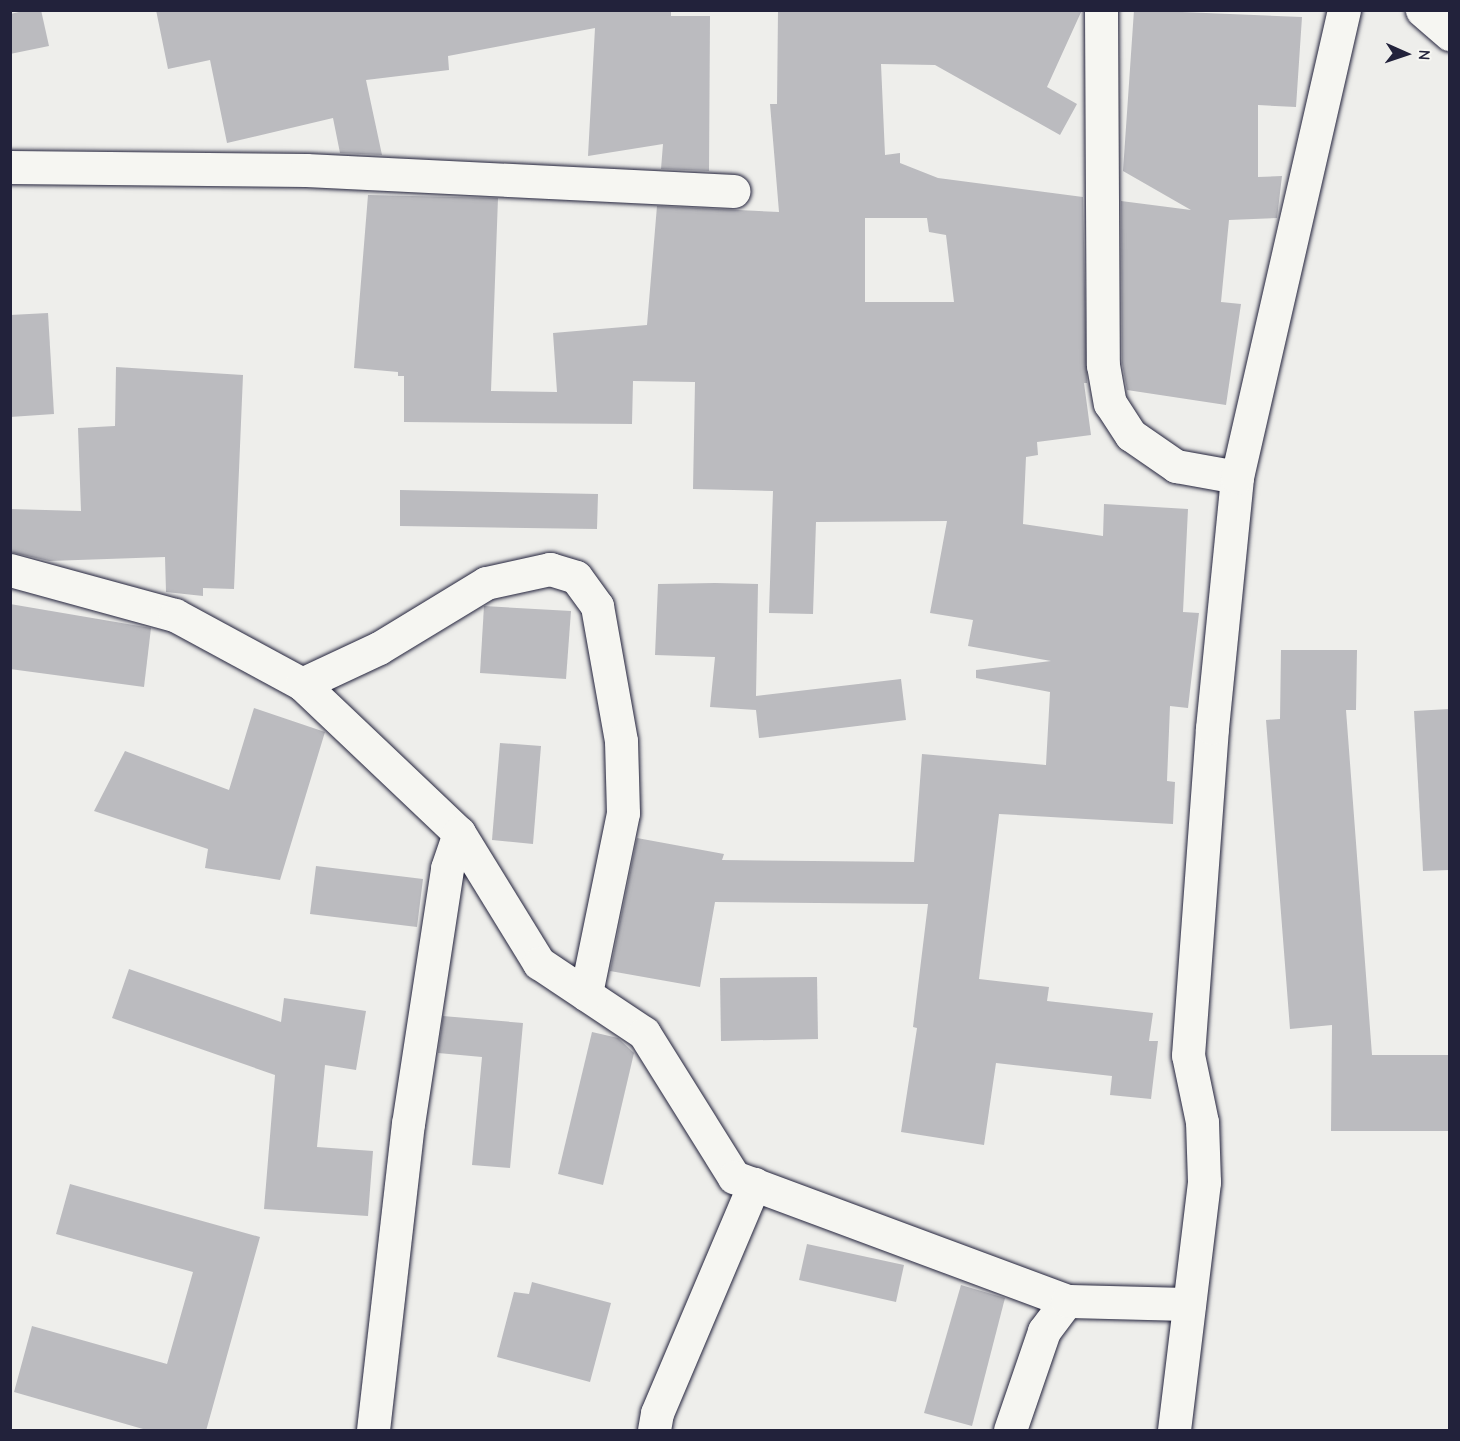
<!DOCTYPE html>
<style>
body{margin:0}
#map{position:relative;width:1460px;height:1441px;overflow:hidden;background:#eeeeeb;font-family:"Comic Neue",sans-serif}
div>[style]{position:absolute}
[style*='--x']{left:calc(var(--x)*1px);top:calc(var(--y)*1px);width:calc(var(--w)*1px);rotate:calc(var(--a)*1deg)}
.building>*{inset:0;background:#bbbbbf}
.roads{filter:drop-shadow(0 0 2px #22223b) drop-shadow(0 0 2px #22223b)}
.street>*{height:33px;margin:-16.5px;padding:0 16.5px;transform-origin:16.5px;border-radius:16.5px;background:#f6f6f2}
span{translate:-50% -50%;white-space:nowrap;text-align:center;line-height:1.15;-webkit-text-stroke:6px #f6f6f2;paint-order:stroke}
.frame{position:absolute;inset:0;border:12px solid #22223b;pointer-events:none}
.north{position:absolute;left:1376px;top:24px;width:60px;height:60px;-webkit-text-stroke:4px #f6f6f2;paint-order:stroke;rotate:93deg;font-size:16px;font-weight:700;line-height:24px;text-align:center;color:#22223b}
.north::after{content:'';display:block;margin:auto;width:21px;height:27px;background:#22223b;clip-path:polygon(50% 0,100% 100%,50% 72%,0 100%)}
</style>
<div id="map">
<div class="building">
<div style="clip-path:polygon(28px 10px,41px 10px,49px 46px,10px 54px,10px 14px)"></div>
<div style="clip-path:polygon(156px 10px,671px 10px,671px 16px,710px 16px,709px 171px,661px 169px,663px 144px,588px 156px,595px 28px,448px 56px,449px 70px,366px 80px,382px 155px,340px 153px,333px 118px,227px 143px,210px 60px,168px 69px)"></div>
<div style="clip-path:polygon(evenodd,778px 10px,1082px 10px,1047px 87px,1077px 104px,1060px 135px,935px 65px,881px 64px,885px 155px,900px 153px,900px 163px,938px 178px,1083px 197px,1087px 383px,1084px 383px,1091px 435px,1037px 442px,1038px 455px,1026px 457px,1023px 524px,1103px 536px,1104px 504px,1188px 509px,1183px 612px,1199px 613px,1188px 708px,1170px 706px,1167px 781px,1175px 782px,1173px 824px,999px 814px,979px 979px,1049px 987px,1047px 1001px,1153px 1013px,1149px 1041px,1158px 1041px,1151px 1099px,1110px 1095px,1112px 1076px,996px 1063px,984px 1145px,901px 1132px,917px 1028px,913px 1027px,928px 904px,715px 902px,700px 987px,610px 971px,637px 838px,724px 854px,722px 860px,914px 862px,922px 754px,1046px 765px,1050px 692px,976px 678px,976px 670px,1051px 661px,968px 646px,973px 620px,930px 613px,947px 521px,816px 522px,813px 614px,769px 613px,773px 491px,693px 489px,695px 382px,633px 381px,632px 424px,404px 422px,404px 376px,398px 376px,398px 372px,354px 368px,368px 195px,498px 198px,491px 391px,557px 392px,553px 333px,647px 325px,657px 206px,779px 212px,770px 104px,777px 104px,778px 10px,865px 218px,927px 218px,929px 232px,946px 235px,954px 302px,865px 302px,865px 218px)"></div>
<div style="clip-path:polygon(1134px 10px,1302px 17px,1296px 107px,1258px 105px,1258px 177px,1282px 176px,1277px 218px,1229px 220px,1221px 302px,1241px 304px,1226px 405px,1127px 390px,1122px 363px,1121px 201px,1191px 210px,1123px 171px)"></div>
<div style="clip-path:polygon(48px 313px,54px 414px,10px 417px,10px 315px)"></div>
<div style="clip-path:polygon(116px 367px,243px 375px,234px 589px,203px 588px,203px 596px,166px 592px,165px 557px,49px 561px,10px 552px,10px 509px,81px 511px,78px 428px,115px 426px)"></div>
<div style="clip-path:polygon(400px 490px,598px 494px,597px 529px,400px 526px)"></div>
<div style="clip-path:polygon(715px 583px,758px 584px,756px 696px,901px 679px,906px 720px,759px 738px,756px 710px,710px 707px,715px 657px,655px 655px,658px 584px)"></div>
<div style="clip-path:polygon(10px 604px,151px 628px,144px 687px,10px 669px)"></div>
<div style="clip-path:polygon(484px 606px,571px 611px,566px 679px,480px 673px)"></div>
<div style="clip-path:polygon(1281px 650px,1357px 650px,1356px 710px,1346px 710px,1372px 1055px,1449px 1055px,1449px 1131px,1331px 1131px,1332px 1025px,1290px 1029px,1266px 720px,1280px 719px)"></div>
<div style="clip-path:polygon(254px 708px,325px 732px,280px 880px,205px 868px,208px 849px,94px 811px,125px 751px,229px 790px)"></div>
<div style="clip-path:polygon(1449px 709px,1449px 870px,1423px 871px,1414px 711px)"></div>
<div style="clip-path:polygon(500px 743px,541px 746px,533px 844px,492px 840px)"></div>
<div style="clip-path:polygon(316px 866px,423px 879px,417px 927px,310px 914px)"></div>
<div style="clip-path:polygon(129px 969px,281px 1022px,284px 998px,366px 1011px,356px 1070px,325px 1065px,317px 1147px,373px 1151px,368px 1216px,264px 1209px,275px 1075px,112px 1018px)"></div>
<div style="clip-path:polygon(817px 977px,818px 1039px,721px 1041px,720px 978px)"></div>
<div style="clip-path:polygon(443px 1016px,523px 1023px,510px 1168px,472px 1165px,482px 1057px,438px 1053px)"></div>
<div style="clip-path:polygon(592px 1032px,618px 1038px,634px 1053px,603px 1185px,558px 1174px)"></div>
<div style="clip-path:polygon(70px 1184px,260px 1237px,206px 1431px,150px 1431px,14px 1392px,32px 1326px,167px 1364px,193px 1272px,56px 1234px)"></div>
<div style="clip-path:polygon(807px 1244px,904px 1265px,896px 1302px,799px 1280px)"></div>
<div style="clip-path:polygon(532px 1282px,611px 1303px,590px 1382px,497px 1357px,514px 1292px,529px 1294px)"></div>
<div style="clip-path:polygon(961px 1285px,1005px 1298px,972px 1426px,924px 1413px)"></div>
</div>
<div class="roads">
<div class="street">
<div style="--x:1101;--y:10;--w:355;--a:89.7"></div>
<div style="--x:1103;--y:365;--w:39;--a:80"></div>
<div style="--x:1110;--y:403;--w:38;--a:57"></div>
<div style="--x:1131;--y:435;--w:55;--a:34.6"></div>
<div style="--x:1176;--y:466;--w:62;--a:10.2"></div>
<div style="--x:1422;--y:10;--w:37;--a:41"></div>
<div style="--x:10;--y:167;--w:296;--a:0.6"></div>
<div style="--x:306;--y:170;--w:428;--a:2.8"></div>
<div style="--x:10;--y:570;--w:171;--a:15.3"></div>
<div style="--x:175;--y:615;--w:145;--a:28.5"></div>
<div style="--x:302;--y:684;--w:216;--a:43.5"></div>
<div style="--x:459;--y:833;--w:153;--a:58.4"></div>
<div style="--x:539;--y:963;--w:126;--a:33.7"></div>
<div style="--x:644;--y:1033;--w:170;--a:58"></div>
<div style="--x:734;--y:1177;--w:355;--a:20.4"></div>
<div style="--x:302;--y:684;--w:85;--a:-25.1"></div>
<div style="--x:379;--y:648;--w:125;--a:-31.3"></div>
<div style="--x:486;--y:583;--w:66;--a:-12.3"></div>
<div style="--x:550;--y:569;--w:27;--a:17"></div>
<div style="--x:576;--y:577;--w:36;--a:54"></div>
<div style="--x:597;--y:606;--w:137;--a:79.9"></div>
<div style="--x:621;--y:741;--w:72;--a:88.4"></div>
<div style="--x:623;--y:813;--w:185;--a:101.6"></div>
<div style="--x:373;--y:1430;--w:308;--a:-83.5"></div>
<div style="--x:408;--y:1124;--w:259;--a:-81.3"></div>
<div style="--x:447;--y:868;--w:37;--a:-71"></div>
<div style="--x:654;--y:1430;--w:17;--a:-80"></div>
<div style="--x:657;--y:1413;--w:249;--a:-67"></div>
<div style="--x:1010;--y:1430;--w:105;--a:-71"></div>
<div style="--x:1044;--y:1331;--w:38;--a:-53"></div>
<div style="--x:1067;--y:1301;--w:122;--a:1.4"></div>
<div style="--x:1174;--y:1430;--w:250;--a:-83.1"></div>
<div style="--x:1204;--y:1182;--w:60;--a:-91.9"></div>
<div style="--x:1202;--y:1122;--w:68;--a:-101.8"></div>
<div style="--x:1188;--y:1055;--w:328;--a:-85.8"></div>
<div style="--x:1212;--y:728;--w:252;--a:-84.3"></div>
<div style="--x:1237;--y:477;--w:479;--a:-77.1"></div>
</div>
</div>
<div class="frame"></div>
<div class="north">N</div>
</div>
